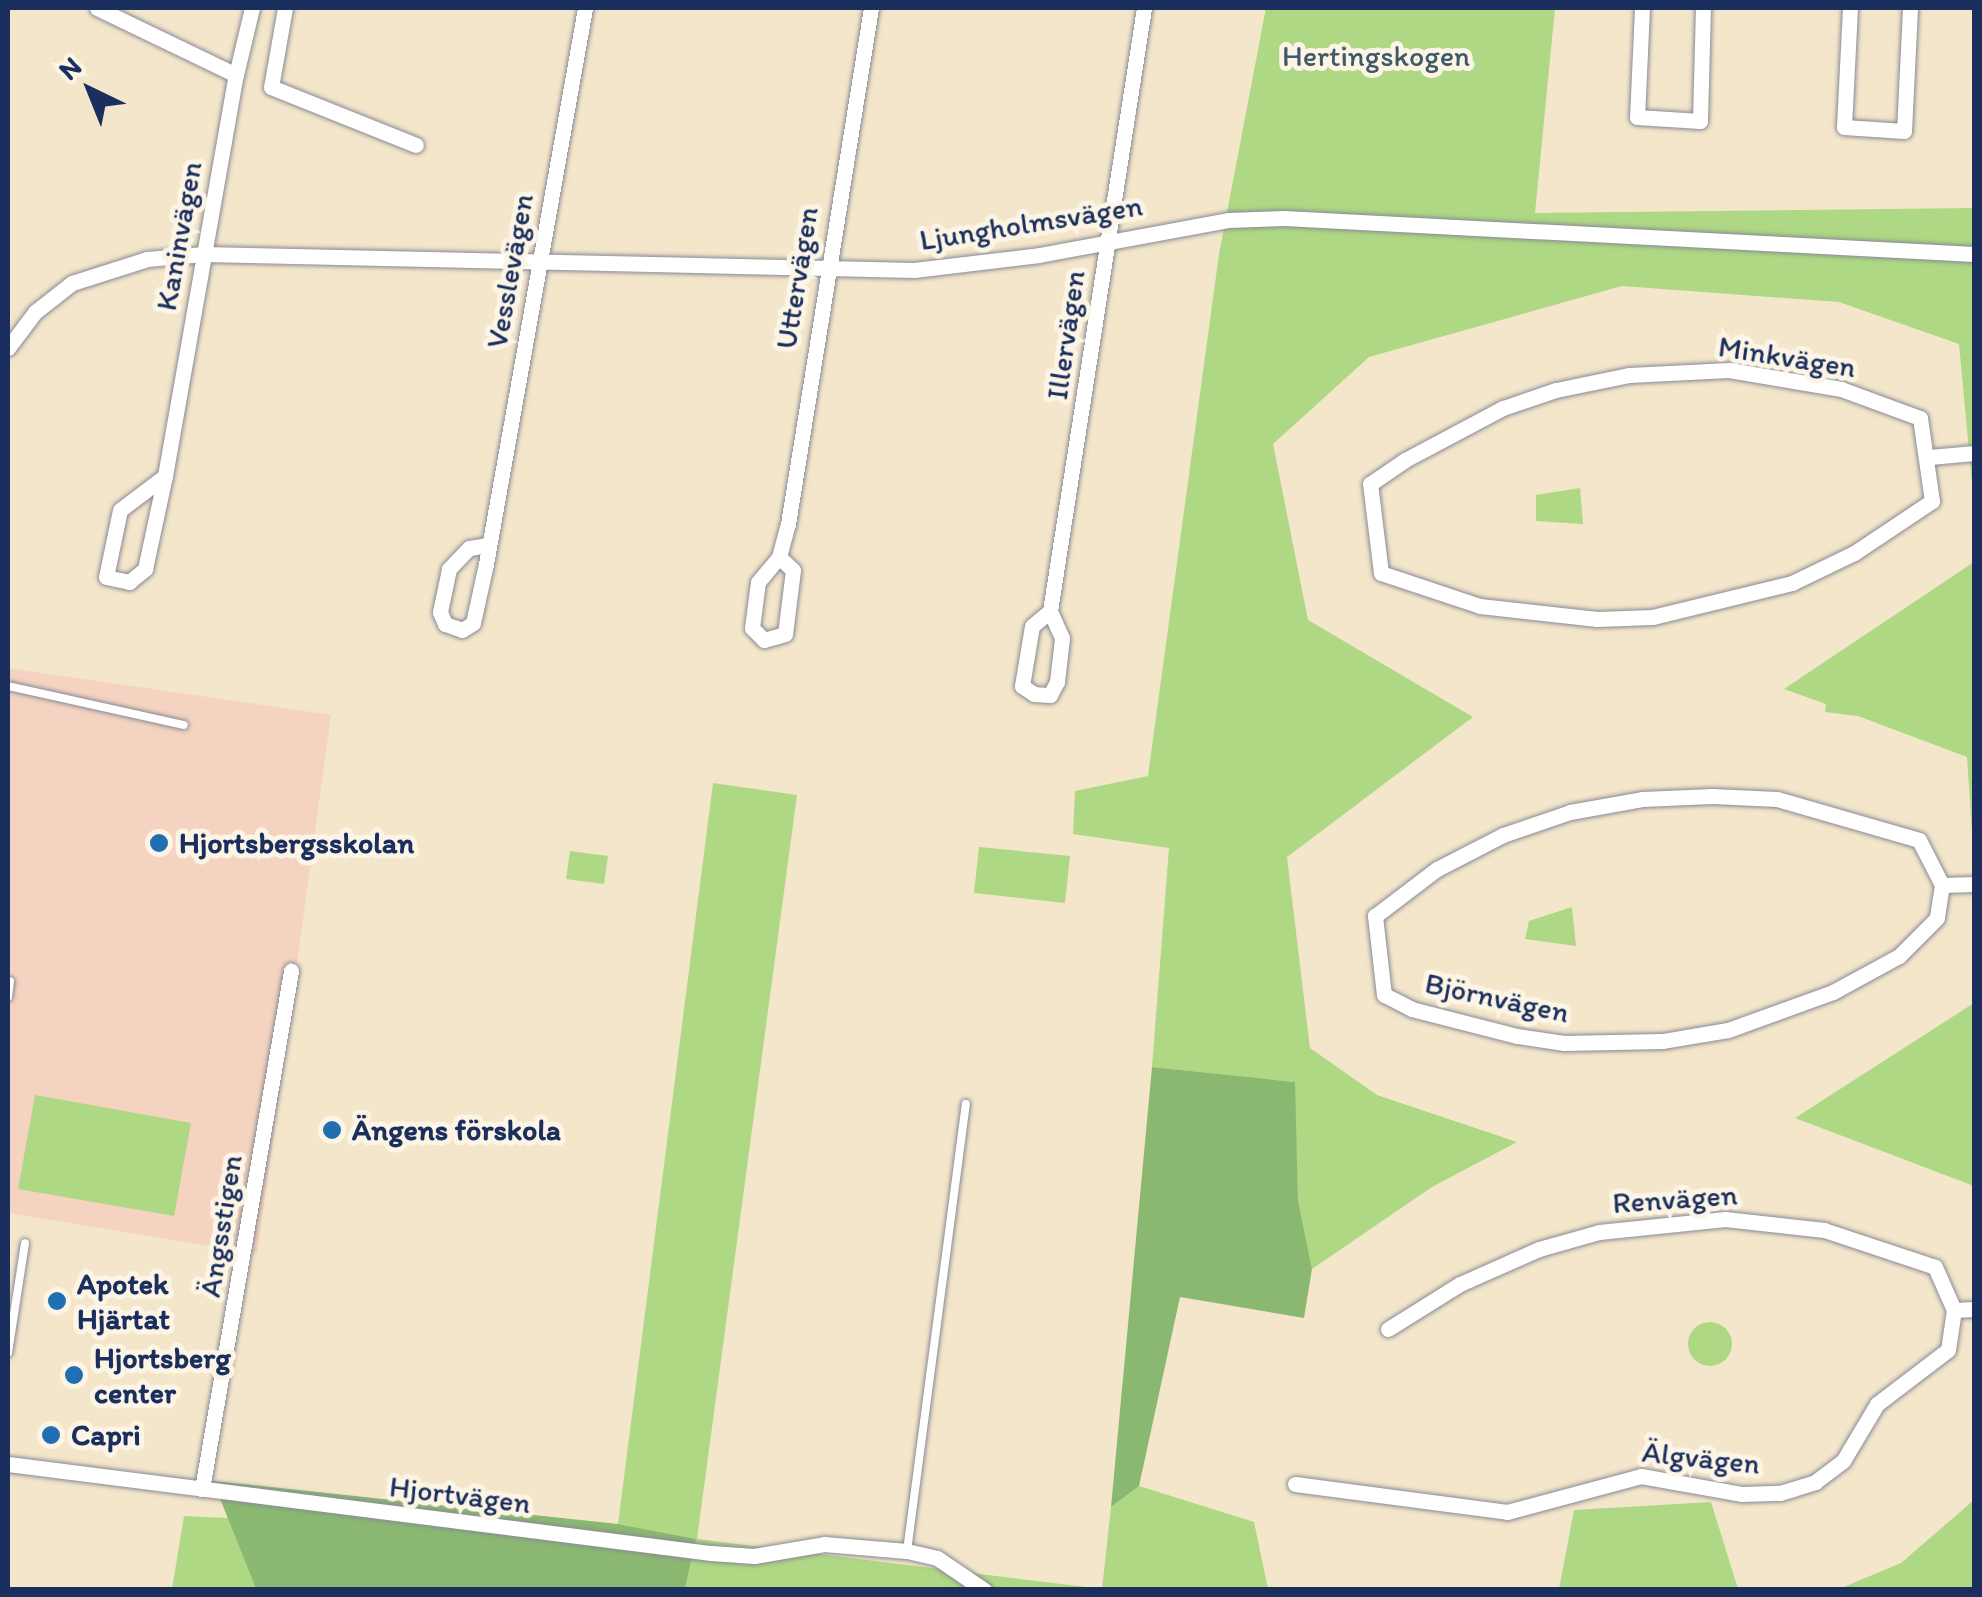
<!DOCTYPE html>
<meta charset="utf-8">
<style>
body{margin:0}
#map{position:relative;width:1982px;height:1597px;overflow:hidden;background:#f4e6cb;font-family:Itim,sans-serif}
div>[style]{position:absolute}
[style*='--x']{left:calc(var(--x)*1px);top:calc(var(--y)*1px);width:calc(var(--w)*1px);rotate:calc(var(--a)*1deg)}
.built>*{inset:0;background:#f5d3c1}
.green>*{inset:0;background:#aed883}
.round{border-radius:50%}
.forest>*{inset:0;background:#8ab871}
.roads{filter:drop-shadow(0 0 2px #888a94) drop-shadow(0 0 2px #888a94)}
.service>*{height:8px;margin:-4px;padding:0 4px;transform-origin:4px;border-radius:4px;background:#fff}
.minor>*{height:15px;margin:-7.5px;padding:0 7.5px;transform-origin:7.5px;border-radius:7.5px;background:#fff}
.dots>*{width:28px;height:28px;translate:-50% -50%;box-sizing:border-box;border:5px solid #fcf5e5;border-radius:50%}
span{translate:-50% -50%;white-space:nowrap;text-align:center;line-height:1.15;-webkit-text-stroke:10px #fcf5e5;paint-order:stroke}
.park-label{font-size:30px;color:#405967}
.street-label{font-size:30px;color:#1b2f5e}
.poi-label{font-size:30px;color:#1b2f5e;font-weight:700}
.left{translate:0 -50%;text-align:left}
.frame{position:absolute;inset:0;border:10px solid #1b2f5e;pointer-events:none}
.north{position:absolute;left:40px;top:40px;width:100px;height:100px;-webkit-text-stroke:8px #fcf5e5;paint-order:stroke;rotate:317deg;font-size:28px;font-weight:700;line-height:40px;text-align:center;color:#1b2f5e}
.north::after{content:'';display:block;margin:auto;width:35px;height:45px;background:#1b2f5e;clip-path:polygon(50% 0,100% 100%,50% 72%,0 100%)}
</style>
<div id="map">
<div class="built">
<div style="clip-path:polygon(8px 668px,331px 715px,257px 1254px,8px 1213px)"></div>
</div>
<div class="green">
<div style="clip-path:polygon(1266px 8px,1555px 8px,1535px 213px,1974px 208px,1974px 505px,1959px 344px,1839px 302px,1622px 286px,1369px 357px,1273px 444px,1308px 620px,1473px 717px,1287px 857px,1310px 1048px,1377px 1095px,1517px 1142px,1432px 1187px,1312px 1269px,1298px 1200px,1294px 1082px,1152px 1067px,1169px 848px,1073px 834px,1075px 791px,1148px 776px,1219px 254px)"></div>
<div style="clip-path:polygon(1580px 488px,1583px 524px,1536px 521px,1536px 495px)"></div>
<div style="clip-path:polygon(1974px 562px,1974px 861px,1967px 757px,1858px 716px,1825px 712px,1826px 704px,1784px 689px)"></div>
<div style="clip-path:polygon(713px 783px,797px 795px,697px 1539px,1102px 1589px,1111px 1507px,1139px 1486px,1254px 1522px,1268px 1589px,685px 1589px,696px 1539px,618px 1524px)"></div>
<div style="clip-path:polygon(979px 847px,1070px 856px,1065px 903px,974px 893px)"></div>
<div style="clip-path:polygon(570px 851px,608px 856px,604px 884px,566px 879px)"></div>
<div style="clip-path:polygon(1572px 907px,1576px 946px,1525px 939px,1529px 921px)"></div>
<div style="clip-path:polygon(1974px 1003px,1974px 1186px,1795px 1118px)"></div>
<div style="clip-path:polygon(35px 1095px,191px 1123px,174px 1216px,18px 1189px)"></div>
<div class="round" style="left:1688px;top:1322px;width:44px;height:44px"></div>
<div style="clip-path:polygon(1974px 1500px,1974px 1589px,1839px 1589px,1901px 1563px)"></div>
<div style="clip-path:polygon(1711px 1502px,1738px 1589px,1559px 1589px,1574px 1510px)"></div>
<div style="clip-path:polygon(184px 1516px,228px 1518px,256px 1589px,172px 1589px)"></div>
</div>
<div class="forest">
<div style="clip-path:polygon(1152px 1067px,1295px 1082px,1298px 1200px,1312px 1269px,1304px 1318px,1180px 1297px,1139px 1486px,1111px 1507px)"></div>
<div style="clip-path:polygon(213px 1481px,618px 1524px,696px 1539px,685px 1589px,256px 1589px)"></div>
</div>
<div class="roads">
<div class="service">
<div style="--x:8;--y:686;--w:180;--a:12.5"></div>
<div style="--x:8;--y:997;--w:16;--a:-83"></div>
<div style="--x:8;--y:1353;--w:111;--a:-81.2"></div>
<div style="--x:907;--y:1551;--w:451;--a:-82.5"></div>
</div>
<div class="minor">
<div style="--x:97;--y:8;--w:154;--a:25.7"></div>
<div style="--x:285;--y:8;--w:80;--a:100"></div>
<div style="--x:271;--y:87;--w:156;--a:21.8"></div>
<div style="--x:1642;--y:8;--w:109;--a:92.6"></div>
<div style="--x:1637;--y:117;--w:63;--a:3.6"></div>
<div style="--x:1700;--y:121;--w:113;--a:-88.5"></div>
<div style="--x:1850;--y:8;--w:119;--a:92.9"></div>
<div style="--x:1844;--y:127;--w:60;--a:3.8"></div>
<div style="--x:1904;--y:131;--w:123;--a:-87.2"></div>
<div style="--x:8;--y:348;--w:45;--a:-53.1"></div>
<div style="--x:35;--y:312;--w:47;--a:-38.1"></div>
<div style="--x:72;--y:283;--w:79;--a:-17.7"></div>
<div style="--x:147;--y:259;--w:57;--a:-5"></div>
<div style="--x:204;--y:254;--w:710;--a:1.29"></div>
<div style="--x:914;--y:270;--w:126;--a:-6.8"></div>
<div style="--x:1039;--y:255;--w:192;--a:-10.5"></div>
<div style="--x:1228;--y:220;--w:56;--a:-2"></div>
<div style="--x:1284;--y:218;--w:691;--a:2.99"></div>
<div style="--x:1729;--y:370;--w:114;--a:9.6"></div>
<div style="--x:1841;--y:389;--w:84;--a:20.2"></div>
<div style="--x:1920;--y:418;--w:84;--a:81.8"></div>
<div style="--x:1932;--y:501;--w:94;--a:146.3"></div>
<div style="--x:1854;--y:553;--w:69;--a:154.2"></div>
<div style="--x:1792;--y:583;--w:144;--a:166.3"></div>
<div style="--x:1652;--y:617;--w:55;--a:177.9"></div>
<div style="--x:1597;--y:619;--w:118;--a:-173.7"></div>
<div style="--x:1480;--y:606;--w:104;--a:-161.6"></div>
<div style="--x:1381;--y:573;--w:90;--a:-97"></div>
<div style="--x:1370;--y:484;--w:42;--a:-34.4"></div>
<div style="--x:1405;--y:460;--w:111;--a:-28"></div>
<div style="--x:1503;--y:408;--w:56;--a:-18.8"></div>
<div style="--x:1556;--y:390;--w:75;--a:-11.6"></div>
<div style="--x:1629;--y:375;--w:100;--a:-2.9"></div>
<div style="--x:1930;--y:457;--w:44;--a:-5.2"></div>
<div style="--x:165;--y:476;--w:56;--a:142.9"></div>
<div style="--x:120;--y:510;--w:68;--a:101.8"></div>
<div style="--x:106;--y:577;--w:24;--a:12"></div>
<div style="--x:129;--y:582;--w:21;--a:-39"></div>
<div style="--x:145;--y:569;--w:95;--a:-77.9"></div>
<div style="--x:165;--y:476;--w:407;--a:-80"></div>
<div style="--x:236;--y:75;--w:69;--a:-76.6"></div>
<div style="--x:488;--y:545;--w:19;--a:171"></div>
<div style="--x:469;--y:548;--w:29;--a:134"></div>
<div style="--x:449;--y:569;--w:44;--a:101.8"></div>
<div style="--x:440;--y:612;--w:13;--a:67"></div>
<div style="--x:445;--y:624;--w:18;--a:19"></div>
<div style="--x:462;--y:630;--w:13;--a:-32"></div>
<div style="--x:473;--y:623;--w:60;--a:-77.6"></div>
<div style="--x:486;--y:564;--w:565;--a:-79.9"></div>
<div style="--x:779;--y:557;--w:19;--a:43"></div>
<div style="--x:793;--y:570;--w:64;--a:97.1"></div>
<div style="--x:785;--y:634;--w:22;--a:164"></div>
<div style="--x:764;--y:640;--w:17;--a:-135"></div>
<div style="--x:752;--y:628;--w:46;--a:-82.6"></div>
<div style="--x:758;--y:582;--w:33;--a:-50"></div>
<div style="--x:779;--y:557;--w:34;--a:-75"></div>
<div style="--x:788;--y:524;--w:523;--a:-80.86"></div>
<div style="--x:1050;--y:611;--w:23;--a:140"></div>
<div style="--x:1032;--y:626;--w:61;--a:99.5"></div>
<div style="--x:1022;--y:686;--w:14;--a:34"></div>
<div style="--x:1034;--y:694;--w:16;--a:4"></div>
<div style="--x:1050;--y:695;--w:15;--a:-62"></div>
<div style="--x:1057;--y:682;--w:44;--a:-83.5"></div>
<div style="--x:1062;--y:638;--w:30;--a:-114"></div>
<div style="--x:1050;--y:611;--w:610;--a:-81.14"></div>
<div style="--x:1712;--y:796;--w:65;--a:2.6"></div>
<div style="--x:1777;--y:799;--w:148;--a:16.1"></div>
<div style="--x:1919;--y:840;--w:51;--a:62.9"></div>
<div style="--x:1942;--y:885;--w:33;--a:99"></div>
<div style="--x:1937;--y:918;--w:54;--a:135"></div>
<div style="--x:1899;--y:956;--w:75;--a:151.4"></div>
<div style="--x:1833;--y:992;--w:112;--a:160.1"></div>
<div style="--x:1728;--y:1030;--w:67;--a:170.5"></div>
<div style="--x:1662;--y:1041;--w:98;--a:178.8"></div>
<div style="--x:1564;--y:1043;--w:48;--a:-171.5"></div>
<div style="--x:1517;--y:1036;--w:108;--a:-165.6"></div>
<div style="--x:1412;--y:1009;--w:31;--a:-153"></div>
<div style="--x:1384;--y:995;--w:80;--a:-96.5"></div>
<div style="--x:1375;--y:916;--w:78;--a:-37.2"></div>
<div style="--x:1437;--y:869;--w:74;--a:-27.3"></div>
<div style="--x:1503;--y:835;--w:71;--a:-18.9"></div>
<div style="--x:1570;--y:812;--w:73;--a:-10.2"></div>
<div style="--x:1642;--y:799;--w:70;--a:-2.5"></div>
<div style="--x:1942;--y:885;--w:32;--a:-2"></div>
<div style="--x:1954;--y:1310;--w:20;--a:-3"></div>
<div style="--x:1388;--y:1329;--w:85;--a:-32"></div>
<div style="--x:1460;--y:1284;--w:86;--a:-23.9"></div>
<div style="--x:1539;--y:1249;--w:62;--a:-15.8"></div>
<div style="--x:1599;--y:1232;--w:127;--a:-5.9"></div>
<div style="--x:1725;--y:1219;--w:100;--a:6.3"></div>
<div style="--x:1824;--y:1230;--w:117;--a:18.4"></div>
<div style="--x:1935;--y:1267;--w:47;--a:66.2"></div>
<div style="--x:8;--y:1464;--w:709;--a:7.22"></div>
<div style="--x:711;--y:1553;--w:43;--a:4"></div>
<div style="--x:754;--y:1556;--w:71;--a:-9.7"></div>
<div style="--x:824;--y:1544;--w:83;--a:4.8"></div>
<div style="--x:907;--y:1551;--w:31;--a:13"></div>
<div style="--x:937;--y:1558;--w:57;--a:34.2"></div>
<div style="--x:1295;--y:1484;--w:214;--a:7.5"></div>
<div style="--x:1507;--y:1512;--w:139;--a:-15"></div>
<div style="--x:1641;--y:1476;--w:103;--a:10.1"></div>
<div style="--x:1742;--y:1494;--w:38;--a:-2"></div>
<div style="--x:1780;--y:1493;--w:37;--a:-17"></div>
<div style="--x:1815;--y:1482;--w:35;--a:-37"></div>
<div style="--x:1843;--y:1461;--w:66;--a:-59.2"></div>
<div style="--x:1877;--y:1404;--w:89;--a:-37.3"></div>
<div style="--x:1948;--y:1350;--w:40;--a:-81.5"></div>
<div style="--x:202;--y:1489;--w:526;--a:-80.25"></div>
</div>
</div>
<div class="dots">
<div style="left:159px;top:843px;background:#1f6fb2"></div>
<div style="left:332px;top:1130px;background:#1f6fb2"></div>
<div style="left:57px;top:1301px;background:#1f6fb2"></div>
<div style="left:74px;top:1375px;background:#1f6fb2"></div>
<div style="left:51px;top:1435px;background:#1f6fb2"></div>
</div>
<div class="park-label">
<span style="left:1376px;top:56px">Hertingskogen</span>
</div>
<div class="street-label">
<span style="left:1031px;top:223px;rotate:-9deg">Ljungholmsvägen</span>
<span style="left:179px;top:236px;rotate:-80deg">Kaninvägen</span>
<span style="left:510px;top:271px;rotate:-80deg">Vesslevägen</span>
<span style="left:797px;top:278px;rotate:-81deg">Uttervägen</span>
<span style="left:1066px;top:335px;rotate:-82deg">Illervägen</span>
<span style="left:1787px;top:357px;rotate:9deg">Minkvägen</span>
<span style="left:1497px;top:998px;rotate:12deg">Björnvägen</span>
<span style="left:1675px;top:1199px;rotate:-4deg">Renvägen</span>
<span style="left:221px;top:1226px;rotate:-81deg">Ängsstigen</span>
<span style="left:1701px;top:1458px;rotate:6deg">Älgvägen</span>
<span style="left:460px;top:1495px;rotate:7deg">Hjortvägen</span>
</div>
<div class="poi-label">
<span class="left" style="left:179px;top:843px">Hjortsbergsskolan</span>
<span class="left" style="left:352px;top:1130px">Ängens förskola</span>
<span class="left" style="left:77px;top:1301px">Apotek<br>Hjärtat</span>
<span class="left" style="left:94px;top:1375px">Hjortsberg<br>center</span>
<span class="left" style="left:71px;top:1435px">Capri</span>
</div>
<div class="frame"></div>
<div class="north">N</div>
</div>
